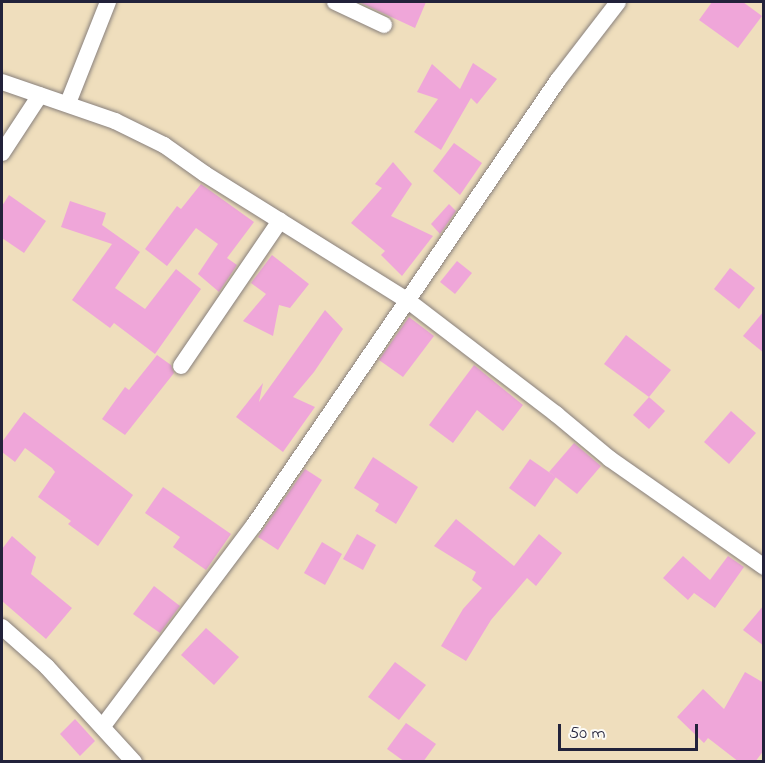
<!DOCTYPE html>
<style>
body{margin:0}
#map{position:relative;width:765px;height:763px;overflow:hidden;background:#efdebd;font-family:"Indie Flower",sans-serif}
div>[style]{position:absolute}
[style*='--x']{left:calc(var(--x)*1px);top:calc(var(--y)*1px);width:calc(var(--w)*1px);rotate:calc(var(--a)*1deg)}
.building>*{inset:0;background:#efa6d9}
.roads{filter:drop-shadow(0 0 2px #88807c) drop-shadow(0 0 2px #88807c)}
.minor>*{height:16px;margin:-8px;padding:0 8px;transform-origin:8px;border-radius:8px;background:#fff}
span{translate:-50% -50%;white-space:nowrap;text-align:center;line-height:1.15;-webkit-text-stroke:5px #fdfcf7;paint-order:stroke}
.frame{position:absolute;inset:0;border:3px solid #22223b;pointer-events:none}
.scale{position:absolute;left:558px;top:724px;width:140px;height:27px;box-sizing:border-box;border:3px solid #22223b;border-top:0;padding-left:8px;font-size:18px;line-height:21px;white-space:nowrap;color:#22223b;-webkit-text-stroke:4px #fdfcf7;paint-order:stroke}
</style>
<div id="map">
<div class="building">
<div style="clip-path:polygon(359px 2px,426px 2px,415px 28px)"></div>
<div style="clip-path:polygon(712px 2px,743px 2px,762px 16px,738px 48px,699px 20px)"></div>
<div style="clip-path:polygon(473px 63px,497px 79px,477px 104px,471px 98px,441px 150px,414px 132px,438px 99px,417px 92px,432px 64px,460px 89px)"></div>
<div style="clip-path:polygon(454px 143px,482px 163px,460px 195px,433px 171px)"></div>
<div style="clip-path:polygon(393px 162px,412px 184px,391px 216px,433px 236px,402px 276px,381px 255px,385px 251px,351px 223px,382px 188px,375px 184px)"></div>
<div style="clip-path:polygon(201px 184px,254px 222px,227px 258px,237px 265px,219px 292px,198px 274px,218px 244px,196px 228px,167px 266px,145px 249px,177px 206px,181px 209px)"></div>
<div style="clip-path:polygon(9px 195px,46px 221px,24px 253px,2px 238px,2px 206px)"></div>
<div style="clip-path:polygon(70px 201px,106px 213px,102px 225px,140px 252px,115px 288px,145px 309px,176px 269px,201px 289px,155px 354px,114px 323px,110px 328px,72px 300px,112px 244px,61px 227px)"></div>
<div style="clip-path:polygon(449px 204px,456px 211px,440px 234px,431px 224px)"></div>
<div style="clip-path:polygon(272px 255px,309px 284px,290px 308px,279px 305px,273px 336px,243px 321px,266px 294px,251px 283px)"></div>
<div style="clip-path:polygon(457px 261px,472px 273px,455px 294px,440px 282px)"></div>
<div style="clip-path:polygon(730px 268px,755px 288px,739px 309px,714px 289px)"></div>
<div style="clip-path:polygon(325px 310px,343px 329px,314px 372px,293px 397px,315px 407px,283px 452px,236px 417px,263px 383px,259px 402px)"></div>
<div style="clip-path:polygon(764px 311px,764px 353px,743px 336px)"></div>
<div style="clip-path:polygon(409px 317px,434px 336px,403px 377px,379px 360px)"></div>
<div style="clip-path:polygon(626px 335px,671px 370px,649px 397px,604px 364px)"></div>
<div style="clip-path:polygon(157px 355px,171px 365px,174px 373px,125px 435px,102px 419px,125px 387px,129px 390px)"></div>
<div style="clip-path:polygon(474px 365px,523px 405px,503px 431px,477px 410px,453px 443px,429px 425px)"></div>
<div style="clip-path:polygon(649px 397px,665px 411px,649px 429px,633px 415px)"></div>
<div style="clip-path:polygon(731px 411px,756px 433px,729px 464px,704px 442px)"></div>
<div style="clip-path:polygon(24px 412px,133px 495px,98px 546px,68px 524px,71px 521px,38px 497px,55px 472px,52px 468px,25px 448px,15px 462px,2px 452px,2px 442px)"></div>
<div style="clip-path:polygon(574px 443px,601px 466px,577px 494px,549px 472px)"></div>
<div style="clip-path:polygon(373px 457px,418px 487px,396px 524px,375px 511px,379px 504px,354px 488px)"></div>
<div style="clip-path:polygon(530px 459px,556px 477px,535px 507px,509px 488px)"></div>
<div style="clip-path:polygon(305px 469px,322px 480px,278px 550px,258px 537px)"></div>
<div style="clip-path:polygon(163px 487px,231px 534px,206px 570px,173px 547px,180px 537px,145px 513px)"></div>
<div style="clip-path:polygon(456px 519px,514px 566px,539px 534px,562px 553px,536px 586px,527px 578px,491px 620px,466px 661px,441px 646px,463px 609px,482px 588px,472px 580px,476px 572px,434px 546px)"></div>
<div style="clip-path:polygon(357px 534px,376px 545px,363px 570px,343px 559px)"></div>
<div style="clip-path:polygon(12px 536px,36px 557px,31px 574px,72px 608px,46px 639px,2px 601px,2px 549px)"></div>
<div style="clip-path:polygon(322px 542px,342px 554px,325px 585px,304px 573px)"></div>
<div style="clip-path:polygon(683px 556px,710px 580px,728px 556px,744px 567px,715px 608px,694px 593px,688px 600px,663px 578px)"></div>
<div style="clip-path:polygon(154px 586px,180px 606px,160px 633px,133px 614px)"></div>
<div style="clip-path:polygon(764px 605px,764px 646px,743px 630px)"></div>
<div style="clip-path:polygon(206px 628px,239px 657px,214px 685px,181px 655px)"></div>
<div style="clip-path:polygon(395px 662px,426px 685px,399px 720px,368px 697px)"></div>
<div style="clip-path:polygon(745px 672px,764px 683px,764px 750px,755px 762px,739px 762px,708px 738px,704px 743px,677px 717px,703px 689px,724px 709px)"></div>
<div style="clip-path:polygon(75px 719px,95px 741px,80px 756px,60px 734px)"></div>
<div style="clip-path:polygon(406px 723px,436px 744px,423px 762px,405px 762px,387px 749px)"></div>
</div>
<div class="roads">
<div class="minor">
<div style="--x:335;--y:2;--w:54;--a:25.1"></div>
<div style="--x:2;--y:82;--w:120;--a:19"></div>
<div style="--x:115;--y:121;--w:55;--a:26.1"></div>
<div style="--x:164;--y:145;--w:50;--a:35.3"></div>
<div style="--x:205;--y:174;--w:238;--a:32"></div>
<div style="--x:407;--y:300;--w:188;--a:37.4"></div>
<div style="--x:556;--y:414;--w:70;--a:39.8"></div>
<div style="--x:610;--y:459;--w:188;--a:35"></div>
<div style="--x:68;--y:103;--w:109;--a:-68.4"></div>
<div style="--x:2;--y:153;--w:69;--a:-56.8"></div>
<div style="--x:181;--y:366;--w:176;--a:-55.7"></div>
<div style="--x:2;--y:627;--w:60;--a:41.6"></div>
<div style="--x:47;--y:667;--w:129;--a:47.5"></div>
<div style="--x:103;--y:726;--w:251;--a:-53.1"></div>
<div style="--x:254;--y:525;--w:539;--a:-55.66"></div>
<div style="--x:558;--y:80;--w:98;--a:-52.4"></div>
</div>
</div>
<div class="frame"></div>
<div class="scale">50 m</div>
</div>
